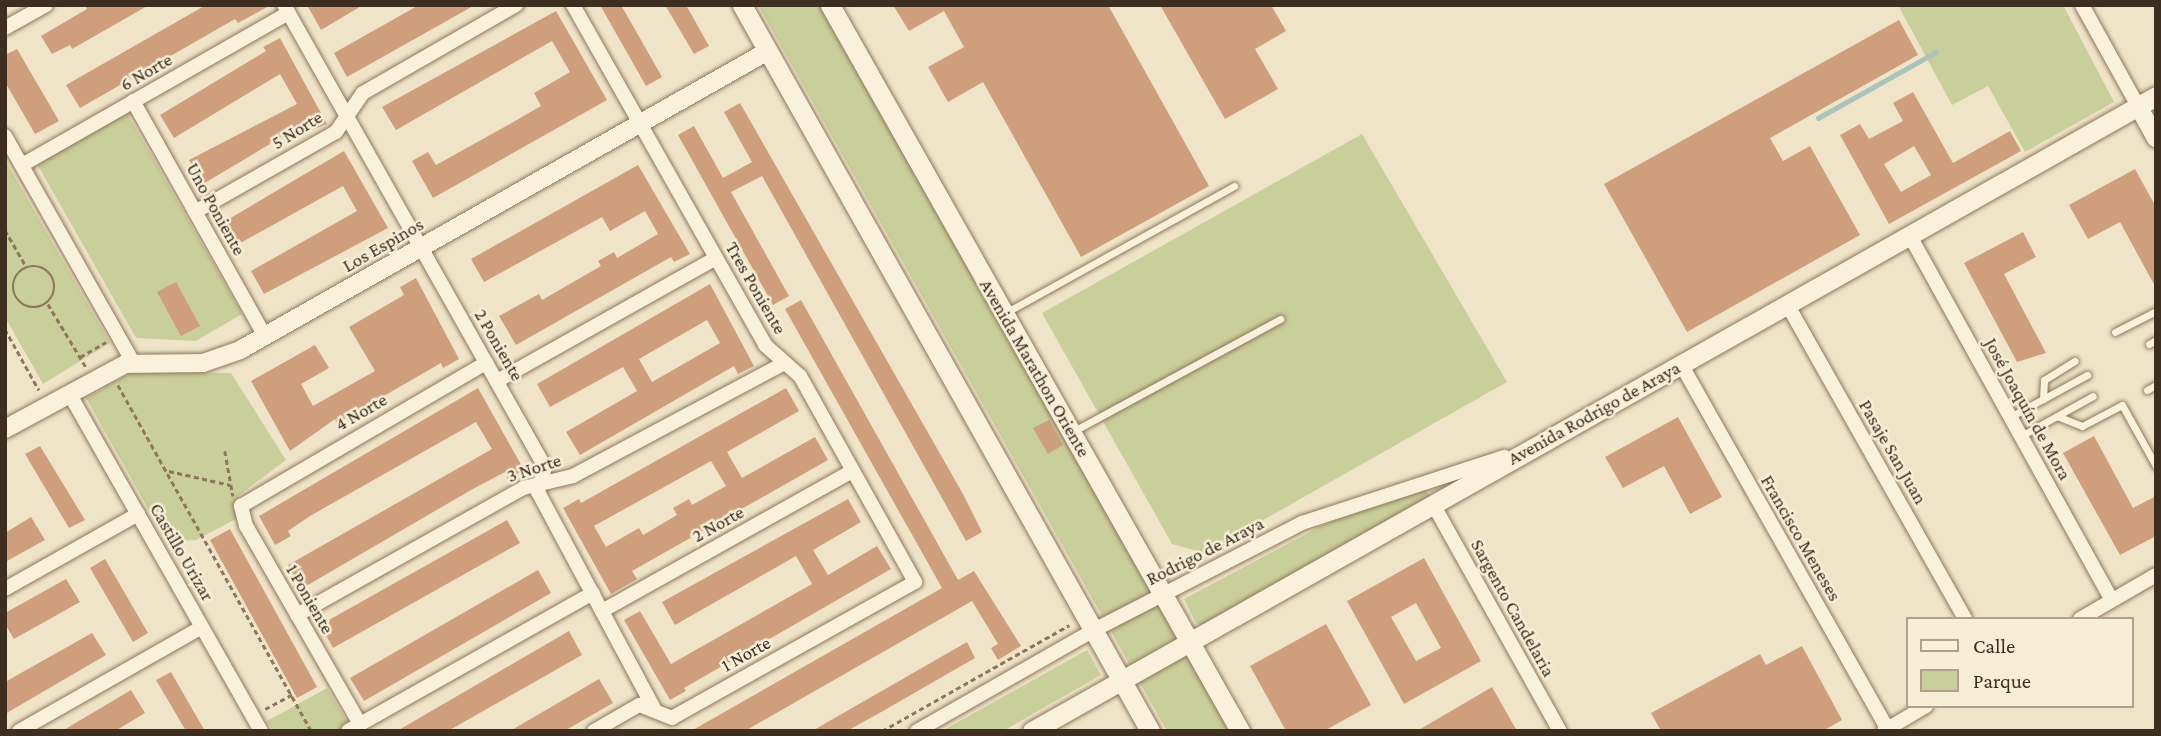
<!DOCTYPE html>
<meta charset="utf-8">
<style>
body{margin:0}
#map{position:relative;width:2161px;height:736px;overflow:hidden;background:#f0e4c8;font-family:"Crimson Pro",serif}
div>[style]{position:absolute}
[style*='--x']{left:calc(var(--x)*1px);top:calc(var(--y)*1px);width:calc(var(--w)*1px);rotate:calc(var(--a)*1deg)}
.green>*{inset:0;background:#c9cf9b}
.stream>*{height:4.5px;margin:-2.25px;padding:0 2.25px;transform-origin:2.25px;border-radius:2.25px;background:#a9c4bc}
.building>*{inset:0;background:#cf9f7d}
.path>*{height:2.5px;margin-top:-1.25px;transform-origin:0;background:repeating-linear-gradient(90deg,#8d765c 0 5px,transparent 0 8.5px)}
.path>.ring{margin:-1.25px;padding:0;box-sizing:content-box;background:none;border:2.5px solid #8d765c;border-radius:50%}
.roads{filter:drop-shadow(0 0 2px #8d765c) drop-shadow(0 0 2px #8d765c)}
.service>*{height:7px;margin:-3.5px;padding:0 3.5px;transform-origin:3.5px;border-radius:3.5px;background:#faf1dc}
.minor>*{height:14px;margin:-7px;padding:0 7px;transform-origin:7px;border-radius:7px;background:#faf1dc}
.tertiary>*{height:18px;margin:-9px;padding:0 9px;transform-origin:9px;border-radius:9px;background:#faf1dc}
.secondary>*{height:19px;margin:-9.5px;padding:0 9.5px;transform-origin:9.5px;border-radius:9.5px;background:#faf1dc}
span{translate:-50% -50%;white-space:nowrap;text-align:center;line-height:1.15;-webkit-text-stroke:5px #f7eed8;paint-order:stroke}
.street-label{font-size:19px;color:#3d2e20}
.frame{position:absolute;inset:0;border:7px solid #3d2e20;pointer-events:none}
.legend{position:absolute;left:1906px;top:617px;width:228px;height:91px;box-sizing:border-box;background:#f7eed8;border:2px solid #ada18e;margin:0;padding:9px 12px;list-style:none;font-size:21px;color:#3d2e20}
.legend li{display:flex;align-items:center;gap:14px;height:35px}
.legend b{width:35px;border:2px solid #ada18e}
</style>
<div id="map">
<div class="green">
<div style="clip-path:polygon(758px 5px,822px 5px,1234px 731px,1167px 731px)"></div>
<div style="clip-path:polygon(1898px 5px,2063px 5px,2114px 102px,2025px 152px,1988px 86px,1952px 105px)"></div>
<div style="clip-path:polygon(127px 113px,242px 314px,196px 341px,136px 338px,37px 164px)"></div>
<div style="clip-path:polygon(1362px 134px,1507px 382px,1205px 553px,1172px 544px,1042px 313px)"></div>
<div style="clip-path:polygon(5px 160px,110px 343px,43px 384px,5px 317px)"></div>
<div style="clip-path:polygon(133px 372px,231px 373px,286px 460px,238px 496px,236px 519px,196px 540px,167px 542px,86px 398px)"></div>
<div style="clip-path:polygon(1425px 488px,1430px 497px,1203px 625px,1196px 623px,1184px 599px,1323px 525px)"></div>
<div style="clip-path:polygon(1087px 650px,1101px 675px,1003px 731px,942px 731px)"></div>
<div style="clip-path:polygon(327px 688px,349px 725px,339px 731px,273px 731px,267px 721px)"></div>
</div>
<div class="stream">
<div style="--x:1818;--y:118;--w:135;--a:-29.2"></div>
</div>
<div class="building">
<div style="clip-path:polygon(85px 5px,149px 5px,72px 49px,70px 45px,52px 54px,41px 36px,87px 9px)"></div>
<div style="clip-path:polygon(206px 5px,271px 5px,238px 23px,235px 19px,80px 108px,66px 85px)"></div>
<div style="clip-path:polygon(307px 5px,363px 5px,321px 30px)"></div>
<div style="clip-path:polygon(419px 5px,475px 5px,347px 77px,334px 53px)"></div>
<div style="clip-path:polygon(600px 5px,621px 5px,662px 77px,646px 86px)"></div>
<div style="clip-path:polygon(665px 5px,686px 5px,709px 46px,694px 54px)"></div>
<div style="clip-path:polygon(893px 5px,1108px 5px,1209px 186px,1081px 257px,983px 82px,948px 102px,928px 67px,964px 47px,944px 11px,909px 31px)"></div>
<div style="clip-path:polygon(1160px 5px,1271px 5px,1286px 31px,1255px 49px,1278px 89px,1225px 119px)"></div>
<div style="clip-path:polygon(556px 11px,607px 100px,433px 198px,412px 161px,428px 152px,436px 165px,508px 125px,541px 106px,534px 93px,570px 72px,552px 41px,396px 130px,382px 107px)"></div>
<div style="clip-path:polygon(1899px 20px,1918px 55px,1770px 138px,1783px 161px,1810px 146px,1860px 235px,1687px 332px,1604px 184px)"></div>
<div style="clip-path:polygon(280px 38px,327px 124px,301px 134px,297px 128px,203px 184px,189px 160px,297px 104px,280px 74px,174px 138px,160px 115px,266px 51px,263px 47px)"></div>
<div style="clip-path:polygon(17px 49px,59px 121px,35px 134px,5px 82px,5px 55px)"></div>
<div style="clip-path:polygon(evenodd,1913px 92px,1953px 163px,2010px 131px,2021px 151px,1889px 224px,1840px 135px,1860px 124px,1869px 139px,1903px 121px,1893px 103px,1913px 92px,1914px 146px,1931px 175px,1901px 192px,1884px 164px,1914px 146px)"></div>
<div style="clip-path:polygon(740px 103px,963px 494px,982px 532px,966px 541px,762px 176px,731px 192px,789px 296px,773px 305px,678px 135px,694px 126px,723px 178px,752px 162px,724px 112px)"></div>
<div style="clip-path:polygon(344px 151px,388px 228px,264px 294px,251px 271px,357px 211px,343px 186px,235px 246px,222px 223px)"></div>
<div style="clip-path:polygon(638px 165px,690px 254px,674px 262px,671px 257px,516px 345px,499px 316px,539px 294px,542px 300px,601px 266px,598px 261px,614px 252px,617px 258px,658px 234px,645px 211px,610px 231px,602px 217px,484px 282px,471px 259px)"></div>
<div style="clip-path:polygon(2135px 169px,2156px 207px,2156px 288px,2120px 222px,2088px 239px,2069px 205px)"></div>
<div style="clip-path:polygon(2023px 232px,2036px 257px,2004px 274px,2046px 353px,2017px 362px,1964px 263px)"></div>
<div style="clip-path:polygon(416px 278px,459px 359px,443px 368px,441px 363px,337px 423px,335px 419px,290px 451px,251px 381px,315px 345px,329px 368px,301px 384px,313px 406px,375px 371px,349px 327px,404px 295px,400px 287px)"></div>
<div style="clip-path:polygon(176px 282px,200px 326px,181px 336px,157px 292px)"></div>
<div style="clip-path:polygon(evenodd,710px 284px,754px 366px,738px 374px,734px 366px,580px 455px,566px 432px,637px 391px,623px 367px,550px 407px,537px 384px,710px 284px,707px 320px,720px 343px,652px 382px,639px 359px,707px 320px)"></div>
<div style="clip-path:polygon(801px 300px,958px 580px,974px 571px,1021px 646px,998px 660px,991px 648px,998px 644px,972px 601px,745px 731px,691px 731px,942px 588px,785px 309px)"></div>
<div style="clip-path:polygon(478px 388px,524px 470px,508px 479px,505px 472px,471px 490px,301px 589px,288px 565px,492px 449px,476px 422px,310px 516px,288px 531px,291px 536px,275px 545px,259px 516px)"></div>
<div style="clip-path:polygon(evenodd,786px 388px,799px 411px,727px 452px,742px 478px,815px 437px,828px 460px,632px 571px,637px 579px,611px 594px,563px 508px,579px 499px,581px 503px,786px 388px,711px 461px,726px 486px,692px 505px,689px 499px,673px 508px,677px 515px,643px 535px,639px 528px,606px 547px,594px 526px,711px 461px)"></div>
<div style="clip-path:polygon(1678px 417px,1722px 497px,1690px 514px,1664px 466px,1623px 488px,1605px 457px)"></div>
<div style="clip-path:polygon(1049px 420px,1063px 445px,1048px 454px,1033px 428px)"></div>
<div style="clip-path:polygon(2094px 436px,2133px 508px,2156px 496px,2156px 536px,2120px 555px,2063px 453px)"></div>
<div style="clip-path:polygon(40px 446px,85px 520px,69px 528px,25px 454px)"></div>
<div style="clip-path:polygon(848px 499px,861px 522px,813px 550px,828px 575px,877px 546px,891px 569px,684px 688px,686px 691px,670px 700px,624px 620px,640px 611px,671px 664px,812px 584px,796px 556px,675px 625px,662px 602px)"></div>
<div style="clip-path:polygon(31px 517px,45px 540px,5px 562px,5px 533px)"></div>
<div style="clip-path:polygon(507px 520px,520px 543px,333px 648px,320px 625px)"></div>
<div style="clip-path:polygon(230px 529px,317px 687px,297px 698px,210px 540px)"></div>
<div style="clip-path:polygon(evenodd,1424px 558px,1481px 661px,1404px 704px,1347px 601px,1424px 558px,1416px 603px,1441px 648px,1416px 661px,1391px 617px,1416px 603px)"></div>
<div style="clip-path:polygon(105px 559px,148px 633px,133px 642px,90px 568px)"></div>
<div style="clip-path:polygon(538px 570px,551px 593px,364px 701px,350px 678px)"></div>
<div style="clip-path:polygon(66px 579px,80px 602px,14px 639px,5px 624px,5px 613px)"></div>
<div style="clip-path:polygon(1326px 624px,1371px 705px,1324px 731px,1286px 731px,1250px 666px)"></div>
<div style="clip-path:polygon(569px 631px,582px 655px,448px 731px,397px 731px)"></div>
<div style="clip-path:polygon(92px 633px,106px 655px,5px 714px,5px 682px)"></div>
<div style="clip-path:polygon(967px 642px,975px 658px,883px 711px,847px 731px,812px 731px)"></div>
<div style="clip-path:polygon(1802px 646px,1842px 720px,1823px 731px,1661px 731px,1651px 713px,1760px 654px,1766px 665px)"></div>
<div style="clip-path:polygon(171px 672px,187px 700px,205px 731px,186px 731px,156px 680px)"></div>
<div style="clip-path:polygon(599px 679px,613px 703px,573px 726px,564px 731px,510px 731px)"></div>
<div style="clip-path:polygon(1492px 687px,1517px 731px,1417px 731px)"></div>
<div style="clip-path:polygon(131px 690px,145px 713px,115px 731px,62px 731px)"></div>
</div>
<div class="path">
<div style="--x:5;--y:230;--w:42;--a:59.7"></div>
<div class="ring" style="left:13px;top:266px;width:39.5px;height:39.5px"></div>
<div style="--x:48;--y:304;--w:74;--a:58.9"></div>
<div style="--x:5;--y:329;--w:70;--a:60.9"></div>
<div style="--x:80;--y:357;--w:30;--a:-30"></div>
<div style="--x:118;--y:385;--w:396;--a:60.8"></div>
<div style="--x:225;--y:451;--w:46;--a:79.9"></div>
<div style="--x:169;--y:471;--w:63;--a:12.9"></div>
<div style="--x:265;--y:709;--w:32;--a:-28"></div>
<div style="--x:882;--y:731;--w:215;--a:-29.5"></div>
</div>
<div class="roads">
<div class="service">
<div style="--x:1005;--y:313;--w:262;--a:-29"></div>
<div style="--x:2115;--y:332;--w:46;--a:-27.1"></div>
<div style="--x:2149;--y:344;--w:8;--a:-30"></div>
<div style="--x:2147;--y:390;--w:10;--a:-29"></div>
<div style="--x:2043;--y:399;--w:19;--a:-87"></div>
<div style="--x:2044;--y:380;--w:36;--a:-32"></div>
<div style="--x:2057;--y:416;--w:27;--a:22"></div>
<div style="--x:2082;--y:426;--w:45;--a:-27.7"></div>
<div style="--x:2122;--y:405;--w:70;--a:60.9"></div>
<div style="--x:2010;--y:417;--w:88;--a:-28.6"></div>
<div style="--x:1072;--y:432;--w:237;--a:-28.5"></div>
<div style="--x:2021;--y:436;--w:82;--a:-29.1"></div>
</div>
<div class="minor">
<div style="--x:284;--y:5;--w:531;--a:60.54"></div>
<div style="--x:545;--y:467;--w:26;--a:106"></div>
<div style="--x:538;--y:492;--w:245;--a:61.8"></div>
<div style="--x:573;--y:5;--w:390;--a:60.5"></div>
<div style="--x:765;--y:345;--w:47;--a:41.5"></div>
<div style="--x:800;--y:376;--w:236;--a:60.8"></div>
<div style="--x:915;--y:582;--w:278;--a:150.8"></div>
<div style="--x:672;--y:718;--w:35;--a:-158"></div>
<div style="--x:639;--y:705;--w:52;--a:150"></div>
<div style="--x:2082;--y:5;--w:115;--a:61"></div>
<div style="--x:5;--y:28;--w:47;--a:-29.3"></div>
<div style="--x:133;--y:101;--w:270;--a:60.7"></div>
<div style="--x:5;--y:136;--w:260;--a:60.5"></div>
<div style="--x:22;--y:165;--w:307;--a:-29.7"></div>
<div style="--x:195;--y:212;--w:162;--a:-29.6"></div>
<div style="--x:336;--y:132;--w:47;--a:-55.3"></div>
<div style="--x:363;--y:93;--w:177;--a:-29.9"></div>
<div style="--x:1910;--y:236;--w:416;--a:61"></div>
<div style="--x:1787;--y:304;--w:362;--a:60.5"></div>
<div style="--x:1681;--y:364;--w:422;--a:60.5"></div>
<div style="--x:497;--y:381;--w:251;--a:-29.3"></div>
<div style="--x:69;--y:393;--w:389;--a:60.4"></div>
<div style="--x:1433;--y:504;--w:260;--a:60.8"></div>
<div style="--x:5;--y:589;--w:153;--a:-29.4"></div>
<div style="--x:602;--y:611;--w:287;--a:-29.2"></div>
<div style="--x:297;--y:615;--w:259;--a:-29.3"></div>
<div style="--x:523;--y:488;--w:51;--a:-13.5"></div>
<div style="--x:573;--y:476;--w:240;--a:-28.1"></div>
<div style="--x:2080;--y:619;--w:88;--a:-30.1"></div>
<div style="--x:360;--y:724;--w:228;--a:-119.9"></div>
<div style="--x:246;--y:526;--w:21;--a:-104"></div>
<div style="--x:241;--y:506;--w:284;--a:-30.3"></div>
<div style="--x:19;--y:731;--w:210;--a:-29.6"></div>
<div style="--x:348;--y:731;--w:281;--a:-29.4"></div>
<div style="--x:917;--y:731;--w:204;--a:-29.7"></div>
<div style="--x:1094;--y:630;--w:234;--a:-27.2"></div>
<div style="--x:1302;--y:523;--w:213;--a:-18.1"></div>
<div style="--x:1884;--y:731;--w:49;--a:-30.8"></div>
</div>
<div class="tertiary">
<div style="--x:2138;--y:106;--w:37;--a:61"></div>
<div style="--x:5;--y:429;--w:136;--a:-28.4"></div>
<div style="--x:125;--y:364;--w:78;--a:-0.7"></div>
<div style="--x:203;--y:363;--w:39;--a:-19"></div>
<div style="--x:240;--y:350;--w:607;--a:-29.52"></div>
</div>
<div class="secondary">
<div style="--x:742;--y:5;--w:833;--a:60.66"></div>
<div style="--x:830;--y:5;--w:834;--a:60.54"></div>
<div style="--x:1032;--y:731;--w:1291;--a:-29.46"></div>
</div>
</div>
<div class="street-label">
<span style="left:146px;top:72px;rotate:-30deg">6 Norte</span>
<span style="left:297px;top:130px;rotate:-32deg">5 Norte</span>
<span style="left:216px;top:209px;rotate:61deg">Uno Poniente</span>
<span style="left:383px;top:245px;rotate:-30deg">Los Espinos</span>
<span style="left:756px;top:288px;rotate:60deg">Tres Poniente</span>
<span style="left:499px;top:345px;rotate:60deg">2 Poniente</span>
<span style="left:1035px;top:368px;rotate:60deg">Avenida Marathon Oriente</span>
<span style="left:2028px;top:409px;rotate:61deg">José Joaquín de Mora</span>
<span style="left:361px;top:412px;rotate:-30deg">4 Norte</span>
<span style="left:1594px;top:413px;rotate:-29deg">Avenida Rodrigo de Araya</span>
<span style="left:1893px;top:452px;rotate:60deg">Pasaje San Juan</span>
<span style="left:534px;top:468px;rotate:-18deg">3 Norte</span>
<span style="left:718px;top:524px;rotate:-29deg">2 Norte</span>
<span style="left:1801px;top:538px;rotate:60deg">Francisco Meneses</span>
<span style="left:1205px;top:551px;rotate:-27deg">Rodrigo de Araya</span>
<span style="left:182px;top:552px;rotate:60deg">Castillo Urizar</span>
<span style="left:310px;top:599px;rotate:60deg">1 Poniente</span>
<span style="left:1513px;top:608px;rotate:61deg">Sargento Candelaria</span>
<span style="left:746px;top:654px;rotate:-29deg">1 Norte</span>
</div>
<div class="frame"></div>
<ul class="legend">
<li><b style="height:9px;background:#faf1dc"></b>Calle</li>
<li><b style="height:19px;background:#c9cf9b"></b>Parque</li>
</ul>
</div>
